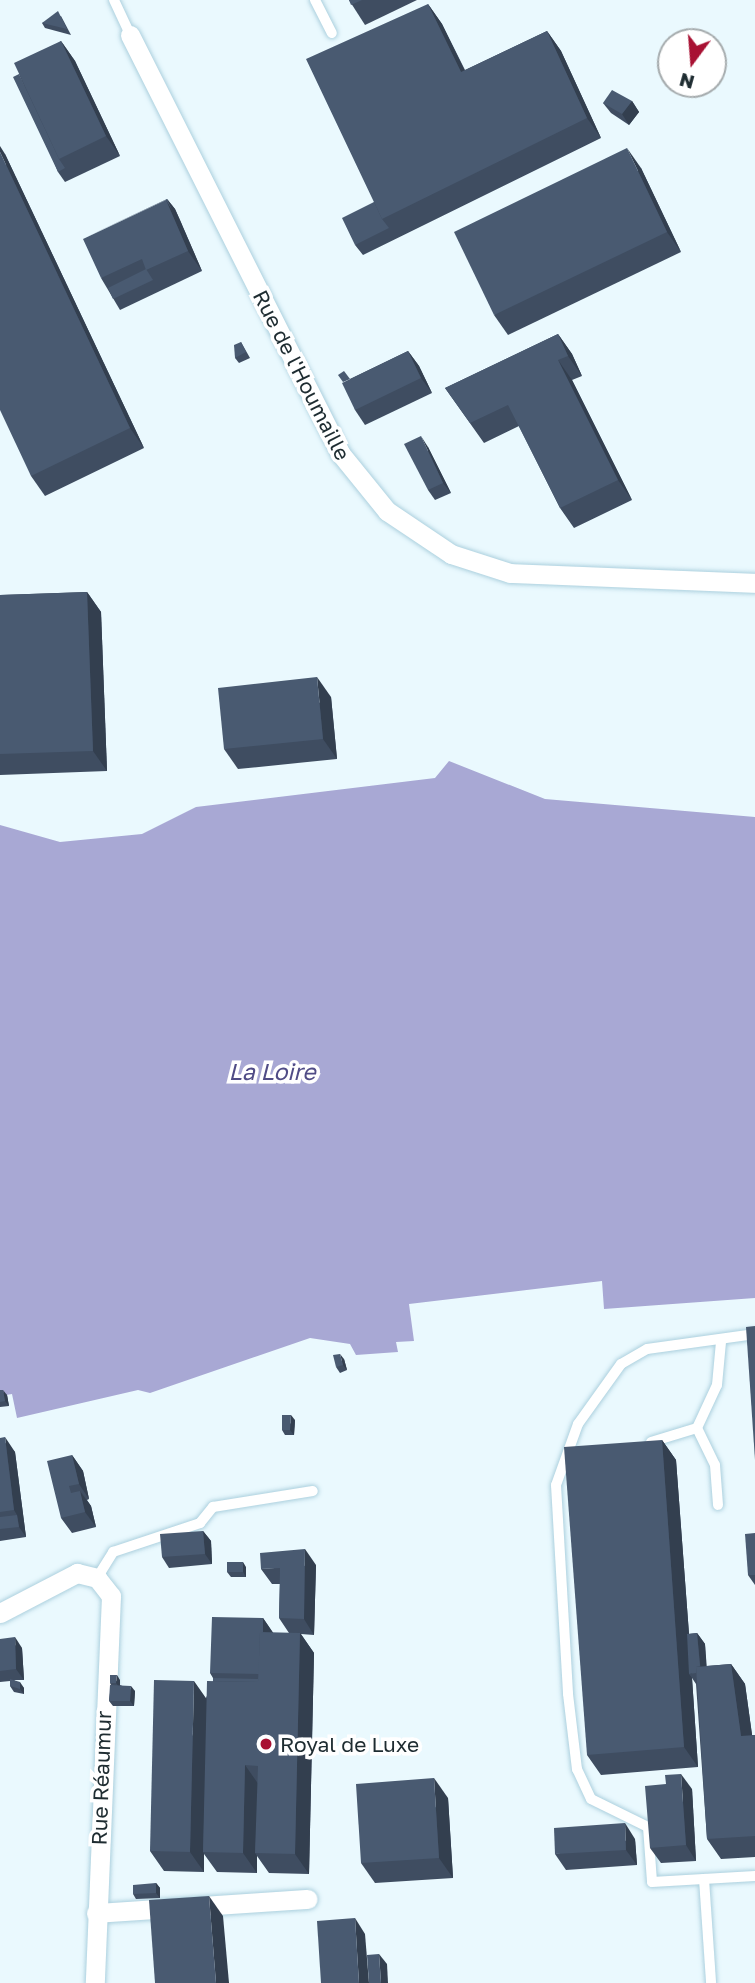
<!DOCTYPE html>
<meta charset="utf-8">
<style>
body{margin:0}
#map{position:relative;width:755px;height:1983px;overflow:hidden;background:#eaf9fe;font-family:"Golos Text",sans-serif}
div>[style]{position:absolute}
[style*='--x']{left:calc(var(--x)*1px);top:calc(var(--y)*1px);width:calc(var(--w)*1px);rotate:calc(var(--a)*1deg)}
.water>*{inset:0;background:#a8a8d4}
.roads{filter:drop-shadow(0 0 2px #acd0de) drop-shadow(0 0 2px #acd0de)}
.service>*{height:10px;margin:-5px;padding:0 5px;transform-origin:5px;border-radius:5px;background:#fff}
.minor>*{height:19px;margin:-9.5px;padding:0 9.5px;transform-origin:9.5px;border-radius:9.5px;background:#fff}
.wall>*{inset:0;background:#3f4d61}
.shaded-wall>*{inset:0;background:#333f4f}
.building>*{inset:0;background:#495a71}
.dots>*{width:19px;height:19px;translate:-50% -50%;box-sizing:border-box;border:4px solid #fff;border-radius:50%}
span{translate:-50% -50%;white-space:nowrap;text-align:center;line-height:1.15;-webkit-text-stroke:7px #fff;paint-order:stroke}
.street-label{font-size:21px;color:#1e2c31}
.poi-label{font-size:21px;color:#1e2c31}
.left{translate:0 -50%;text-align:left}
.water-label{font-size:23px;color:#504c86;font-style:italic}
.north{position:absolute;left:657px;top:28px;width:70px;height:70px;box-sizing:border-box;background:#fff;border:2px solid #a5abad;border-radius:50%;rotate:196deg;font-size:19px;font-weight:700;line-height:28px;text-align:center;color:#1e2c31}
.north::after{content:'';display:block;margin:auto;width:24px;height:32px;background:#a81133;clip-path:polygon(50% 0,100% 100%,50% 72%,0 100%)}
</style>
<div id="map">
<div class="water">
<div style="clip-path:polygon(449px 761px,545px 799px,755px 817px,755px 1298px,604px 1309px,602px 1281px,409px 1304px,414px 1341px,396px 1342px,398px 1352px,356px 1355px,350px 1344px,310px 1338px,150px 1393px,138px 1390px,17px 1418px,12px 1394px,0 1396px,0 825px,60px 842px,142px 834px,196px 807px,435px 778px)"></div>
</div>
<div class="roads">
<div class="service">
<div style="--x:114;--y:0;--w:38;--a:65"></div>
<div style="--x:315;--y:0;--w:37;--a:63"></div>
<div style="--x:755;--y:1334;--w:109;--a:172.1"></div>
<div style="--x:647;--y:1349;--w:30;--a:150"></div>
<div style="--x:621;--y:1364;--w:74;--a:125.6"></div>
<div style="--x:578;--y:1424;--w:65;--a:109.8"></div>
<div style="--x:556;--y:1485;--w:209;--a:86.7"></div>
<div style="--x:568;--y:1694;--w:76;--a:83.2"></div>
<div style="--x:577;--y:1769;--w:33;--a:65"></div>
<div style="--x:591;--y:1799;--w:64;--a:26.2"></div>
<div style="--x:648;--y:1827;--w:55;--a:85.8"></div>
<div style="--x:652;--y:1882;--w:103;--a:-3.3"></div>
<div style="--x:697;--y:1428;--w:41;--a:64.1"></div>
<div style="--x:715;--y:1465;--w:40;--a:85.7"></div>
<div style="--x:651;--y:1442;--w:48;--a:-16.9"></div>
<div style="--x:697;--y:1428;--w:47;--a:-65.1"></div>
<div style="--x:717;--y:1385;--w:43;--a:-84.7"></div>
<div style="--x:97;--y:1578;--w:31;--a:-58"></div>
<div style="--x:113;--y:1552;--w:92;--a:-18.4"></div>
<div style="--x:200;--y:1523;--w:21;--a:-51"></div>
<div style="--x:213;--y:1507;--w:101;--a:-9.1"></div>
<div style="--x:704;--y:1879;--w:104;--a:86.1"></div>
</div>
<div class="minor">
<div style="--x:130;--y:35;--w:468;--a:63.3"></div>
<div style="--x:340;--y:453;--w:75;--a:51"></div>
<div style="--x:387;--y:511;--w:77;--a:33.9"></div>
<div style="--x:451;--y:554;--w:62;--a:17.9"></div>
<div style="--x:510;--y:573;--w:245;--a:2.3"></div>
<div style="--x:0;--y:1613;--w:87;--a:-27.5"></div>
<div style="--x:77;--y:1573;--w:21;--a:14"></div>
<div style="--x:97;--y:1578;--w:23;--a:52"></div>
<div style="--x:111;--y:1596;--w:387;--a:92.4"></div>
<div style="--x:96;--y:1913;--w:212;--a:-3.8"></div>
</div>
</div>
<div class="wall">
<div style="clip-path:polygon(349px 0,417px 0,365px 25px)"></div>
<div style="clip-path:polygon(428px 4px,442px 24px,465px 70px,547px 31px,561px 51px,601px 138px,363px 255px,355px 245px,374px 202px)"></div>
<div style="clip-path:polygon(61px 16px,71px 35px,45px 28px,42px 23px)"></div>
<div style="clip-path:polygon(61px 41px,75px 61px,120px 156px,65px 182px,58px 172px,19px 74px)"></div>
<div style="clip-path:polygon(632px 101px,639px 112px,629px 125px,611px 113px,603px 103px)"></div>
<div style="clip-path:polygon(5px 154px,144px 448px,45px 496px,31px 476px)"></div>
<div style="clip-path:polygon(641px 168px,681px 252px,508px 335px,494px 315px)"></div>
<div style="clip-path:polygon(167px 199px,175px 209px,202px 271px,120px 310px,101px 278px)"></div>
<div style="clip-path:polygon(558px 334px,572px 354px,582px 376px,572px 380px,632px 500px,574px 528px,560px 508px,519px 426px,484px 443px,445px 388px)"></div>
<div style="clip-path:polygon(241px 342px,250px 358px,239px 363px,235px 358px)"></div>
<div style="clip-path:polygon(408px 351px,419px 366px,432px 393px,365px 425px,355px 410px,350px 379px)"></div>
<div style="clip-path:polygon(428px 447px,451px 493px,435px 500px,428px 490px)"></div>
<div style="clip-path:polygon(87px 592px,101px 612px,107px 771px,0 775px,0 595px)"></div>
<div style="clip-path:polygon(331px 697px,337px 759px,238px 769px,224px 749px)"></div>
<div style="clip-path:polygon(344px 1359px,347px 1370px,340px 1373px,336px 1367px)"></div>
<div style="clip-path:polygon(0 1390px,7px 1395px,9px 1406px,0 1407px)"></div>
<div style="clip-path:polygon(295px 1420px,294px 1435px,285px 1435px,282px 1430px)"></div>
<div style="clip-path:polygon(0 1438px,15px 1452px,26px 1537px,0 1541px)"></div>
<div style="clip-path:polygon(662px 1440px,676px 1460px,689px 1634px,697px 1633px,705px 1644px,706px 1666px,731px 1664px,745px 1684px,752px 1735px,755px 1735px,755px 1857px,721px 1859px,707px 1839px,696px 1684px,692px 1678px,698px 1767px,601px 1775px,587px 1755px)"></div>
<div style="clip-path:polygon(72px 1455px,83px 1471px,89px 1499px,87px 1500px,91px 1506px,96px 1527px,72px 1533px,61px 1518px)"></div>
<div style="clip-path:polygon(203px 1531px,211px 1541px,212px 1564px,169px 1568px,162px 1557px)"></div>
<div style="clip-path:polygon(755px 1533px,755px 1585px,748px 1575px)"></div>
<div style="clip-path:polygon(316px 1565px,314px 1635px,301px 1634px,314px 1653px,309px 1874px,269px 1873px,257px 1856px,257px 1873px,217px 1872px,204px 1854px,204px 1872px,164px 1871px,150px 1851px,206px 1698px,213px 1681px,213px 1678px,210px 1673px,263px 1618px,273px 1633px,289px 1633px,279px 1618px,280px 1584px,272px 1584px,261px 1569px)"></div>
<div style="clip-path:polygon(246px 1567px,246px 1577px,231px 1577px,227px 1572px)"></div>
<div style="clip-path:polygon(0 1639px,22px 1648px,24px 1680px,14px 1680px,24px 1688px,24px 1694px,14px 1692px,10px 1686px,10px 1681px,0 1682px)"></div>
<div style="clip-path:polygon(120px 1680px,120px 1685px,135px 1691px,134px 1706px,113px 1706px,109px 1701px,111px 1685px,110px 1683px)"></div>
<div style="clip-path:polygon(692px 1789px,696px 1861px,661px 1863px,650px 1848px)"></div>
<div style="clip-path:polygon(448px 1798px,453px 1878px,375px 1883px,361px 1863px)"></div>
<div style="clip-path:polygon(635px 1839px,637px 1865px,566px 1870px,555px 1854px)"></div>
<div style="clip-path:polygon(156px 1883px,160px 1888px,160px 1898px,136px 1899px,133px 1894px)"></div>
</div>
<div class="shaded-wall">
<div style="clip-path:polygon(428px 4px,442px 24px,475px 92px,461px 72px)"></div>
<div style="clip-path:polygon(547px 31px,561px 51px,601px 138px,587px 118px)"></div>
<div style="clip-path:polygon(61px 41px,75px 61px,120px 156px,106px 136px)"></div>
<div style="clip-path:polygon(632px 101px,639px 112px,629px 125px,622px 114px)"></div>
<div style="clip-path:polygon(0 146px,5px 154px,144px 448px,130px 428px,0 152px)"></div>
<div style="clip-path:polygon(627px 148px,641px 168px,681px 252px,667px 232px)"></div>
<div style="clip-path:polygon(167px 199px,175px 209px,180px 220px,172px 210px)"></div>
<div style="clip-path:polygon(166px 200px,180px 220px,202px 271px,188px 251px)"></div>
<div style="clip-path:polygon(558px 334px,572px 354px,582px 376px,568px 356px)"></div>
<div style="clip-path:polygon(408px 351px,419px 366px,432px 393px,421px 378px)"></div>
<div style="clip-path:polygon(558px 360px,572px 380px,632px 500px,618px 480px)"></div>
<div style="clip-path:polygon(421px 436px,428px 447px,451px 493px,443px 483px)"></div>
<div style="clip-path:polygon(87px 592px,101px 612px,107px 771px,93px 751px)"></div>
<div style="clip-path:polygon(317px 677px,331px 697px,337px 759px,323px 739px)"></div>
<div style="clip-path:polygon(340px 1354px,344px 1359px,347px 1370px,343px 1365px)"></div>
<div style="clip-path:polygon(3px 1390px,7px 1395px,9px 1406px,5px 1401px)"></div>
<div style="clip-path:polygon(291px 1415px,295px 1420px,294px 1435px,290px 1430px)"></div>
<div style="clip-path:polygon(5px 1437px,15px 1452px,26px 1537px,19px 1527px,17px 1515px,14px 1510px)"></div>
<div style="clip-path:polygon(662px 1440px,676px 1460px,692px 1674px,689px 1674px,692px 1678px,698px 1767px,684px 1747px)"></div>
<div style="clip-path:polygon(72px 1455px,83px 1471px,89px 1499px,79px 1484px)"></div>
<div style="clip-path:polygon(80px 1491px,91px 1506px,96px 1527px,85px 1512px)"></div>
<div style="clip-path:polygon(203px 1531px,211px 1541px,212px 1564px,205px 1554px)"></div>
<div style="clip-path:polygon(305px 1549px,316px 1565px,314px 1635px,304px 1619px)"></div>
<div style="clip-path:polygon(243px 1562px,246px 1567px,246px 1577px,243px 1572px)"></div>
<div style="clip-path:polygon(263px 1618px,274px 1634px,262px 1674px)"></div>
<div style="clip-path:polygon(300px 1633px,314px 1653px,309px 1874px,295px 1854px)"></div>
<div style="clip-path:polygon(697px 1633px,705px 1644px,708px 1683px,701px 1673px)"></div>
<div style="clip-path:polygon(15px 1637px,22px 1648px,24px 1680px,16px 1669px)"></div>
<div style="clip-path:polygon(731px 1664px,745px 1684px,755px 1756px,741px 1736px)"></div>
<div style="clip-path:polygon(117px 1675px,120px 1680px,120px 1688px,116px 1683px)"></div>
<div style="clip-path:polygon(194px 1681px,208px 1701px,203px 1852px,204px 1854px,204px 1872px,190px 1852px)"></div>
<div style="clip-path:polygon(20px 1682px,24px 1688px,24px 1694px,20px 1689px)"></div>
<div style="clip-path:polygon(131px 1686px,135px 1691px,134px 1706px,130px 1701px)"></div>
<div style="clip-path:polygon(245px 1765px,259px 1785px,255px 1853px,257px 1856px,257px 1873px,243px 1853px)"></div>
<div style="clip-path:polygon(681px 1774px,692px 1789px,696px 1861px,686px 1845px)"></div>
<div style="clip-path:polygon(434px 1778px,448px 1798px,453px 1878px,439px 1858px)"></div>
<div style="clip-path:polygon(625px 1823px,635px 1839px,637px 1865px,626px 1850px)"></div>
<div style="clip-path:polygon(156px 1883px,160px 1888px,160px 1898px,156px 1893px)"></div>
<div style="clip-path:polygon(209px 1896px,223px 1916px,229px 1983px,216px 1983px)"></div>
<div style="clip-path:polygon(355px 1918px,365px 1934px,369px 1983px,359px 1983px)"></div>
<div style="clip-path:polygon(379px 1954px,387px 1964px,388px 1983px,381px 1983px)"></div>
</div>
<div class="building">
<div style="clip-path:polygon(349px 0,362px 0,351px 5px)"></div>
<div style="clip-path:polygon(428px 4px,461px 72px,547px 31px,587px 118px,382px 219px,306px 59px)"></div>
<div style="clip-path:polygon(58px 11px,67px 29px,42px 23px)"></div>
<div style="clip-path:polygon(61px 41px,106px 136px,59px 159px,14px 63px)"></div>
<div style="clip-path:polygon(19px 74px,59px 159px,65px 168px,58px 172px,13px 77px)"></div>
<div style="clip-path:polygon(612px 90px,632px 101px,622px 114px,603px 103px)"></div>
<div style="clip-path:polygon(627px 148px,667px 232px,494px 315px,454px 232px)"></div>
<div style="clip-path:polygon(0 152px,130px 428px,31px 476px,0 410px)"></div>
<div style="clip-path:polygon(167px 199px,172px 210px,166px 200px,84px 238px)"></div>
<div style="clip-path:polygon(166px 200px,188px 251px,146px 270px,142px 259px,101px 278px,83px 239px)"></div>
<div style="clip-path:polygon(374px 202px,382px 219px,389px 228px,355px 245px,342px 218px)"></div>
<div style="clip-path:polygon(146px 269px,153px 280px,113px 299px,108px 288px)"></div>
<div style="clip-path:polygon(558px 334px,568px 356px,558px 360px,618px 480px,560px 508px,508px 405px,470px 423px,445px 388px)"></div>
<div style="clip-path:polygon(241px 342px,246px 352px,235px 358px,234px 345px)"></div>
<div style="clip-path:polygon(408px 351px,421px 378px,355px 410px,342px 383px)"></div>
<div style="clip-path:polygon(344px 371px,350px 379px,343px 382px,338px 375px)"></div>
<div style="clip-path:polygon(421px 436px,443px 483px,428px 490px,404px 444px)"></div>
<div style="clip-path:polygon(87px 592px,93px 751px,0 754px,0 595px)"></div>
<div style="clip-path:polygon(317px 677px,323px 739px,224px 749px,218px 688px)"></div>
<div style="clip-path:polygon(755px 1326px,755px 1460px,746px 1327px)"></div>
<div style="clip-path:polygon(340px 1354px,343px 1365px,336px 1367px,333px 1355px)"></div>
<div style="clip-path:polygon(0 1390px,3px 1390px,5px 1401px,0 1402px)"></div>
<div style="clip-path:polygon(282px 1415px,291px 1415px,290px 1430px,282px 1430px)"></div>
<div style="clip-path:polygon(5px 1437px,14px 1510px,0 1512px,0 1438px)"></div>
<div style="clip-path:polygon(662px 1440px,684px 1747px,587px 1755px,564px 1447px)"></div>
<div style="clip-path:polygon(72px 1455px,79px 1484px,69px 1486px,71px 1493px,80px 1491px,85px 1512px,61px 1518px,47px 1461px)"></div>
<div style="clip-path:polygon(17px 1515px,19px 1527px,0 1529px,0 1517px)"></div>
<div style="clip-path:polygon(203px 1531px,205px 1554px,162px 1557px,160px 1534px)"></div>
<div style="clip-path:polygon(755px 1533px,755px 1575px,748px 1575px,745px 1534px)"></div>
<div style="clip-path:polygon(305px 1549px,304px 1619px,279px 1618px,280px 1568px,261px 1569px,260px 1553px)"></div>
<div style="clip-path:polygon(227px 1562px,243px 1562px,243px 1572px,227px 1572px)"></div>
<div style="clip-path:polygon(212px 1617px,263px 1618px,263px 1632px,260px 1632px,259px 1674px,210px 1673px)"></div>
<div style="clip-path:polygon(260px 1632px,300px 1633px,295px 1854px,255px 1853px,258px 1766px,245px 1765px,243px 1853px,203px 1852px,207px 1681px,258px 1682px)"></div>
<div style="clip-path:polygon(697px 1633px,700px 1666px,696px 1667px,696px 1673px,689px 1674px,687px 1634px)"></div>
<div style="clip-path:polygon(15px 1637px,16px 1669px,0 1671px,0 1639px)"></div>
<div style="clip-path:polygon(731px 1664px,741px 1736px,755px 1735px,755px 1836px,707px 1839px,696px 1667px)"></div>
<div style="clip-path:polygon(110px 1675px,117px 1675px,116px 1683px,110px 1683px)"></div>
<div style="clip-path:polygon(213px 1678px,258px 1679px,258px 1682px,213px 1681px)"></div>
<div style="clip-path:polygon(10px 1679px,20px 1682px,20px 1689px,10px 1686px)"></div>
<div style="clip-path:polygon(154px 1680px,194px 1681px,190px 1852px,150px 1851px)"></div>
<div style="clip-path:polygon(110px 1685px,131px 1686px,130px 1701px,109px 1701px)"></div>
<div style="clip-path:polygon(681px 1774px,686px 1845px,650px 1848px,645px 1786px,666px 1784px,665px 1775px)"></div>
<div style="clip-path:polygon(434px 1778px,439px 1858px,361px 1863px,356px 1784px)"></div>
<div style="clip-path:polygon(625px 1823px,626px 1850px,555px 1854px,554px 1828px)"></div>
<div style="clip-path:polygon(156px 1883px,156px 1893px,133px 1894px,133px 1885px)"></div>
<div style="clip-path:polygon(209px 1896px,216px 1983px,155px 1983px,149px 1900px)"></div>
<div style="clip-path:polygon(355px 1918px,359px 1983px,321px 1983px,317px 1921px)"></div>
<div style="clip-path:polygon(379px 1954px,381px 1983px,369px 1983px,367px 1955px)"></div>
</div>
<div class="dots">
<div style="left:266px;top:1744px;background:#a81133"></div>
</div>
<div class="street-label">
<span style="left:302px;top:375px;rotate:63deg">Rue de l'Houmaille</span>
<span style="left:101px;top:1778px;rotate:-88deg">Rue Réaumur</span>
</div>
<div class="poi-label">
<span class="left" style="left:280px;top:1744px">Royal de Luxe</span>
</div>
<div class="water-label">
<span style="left:272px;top:1071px">La Loire</span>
</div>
<div class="north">N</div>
</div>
